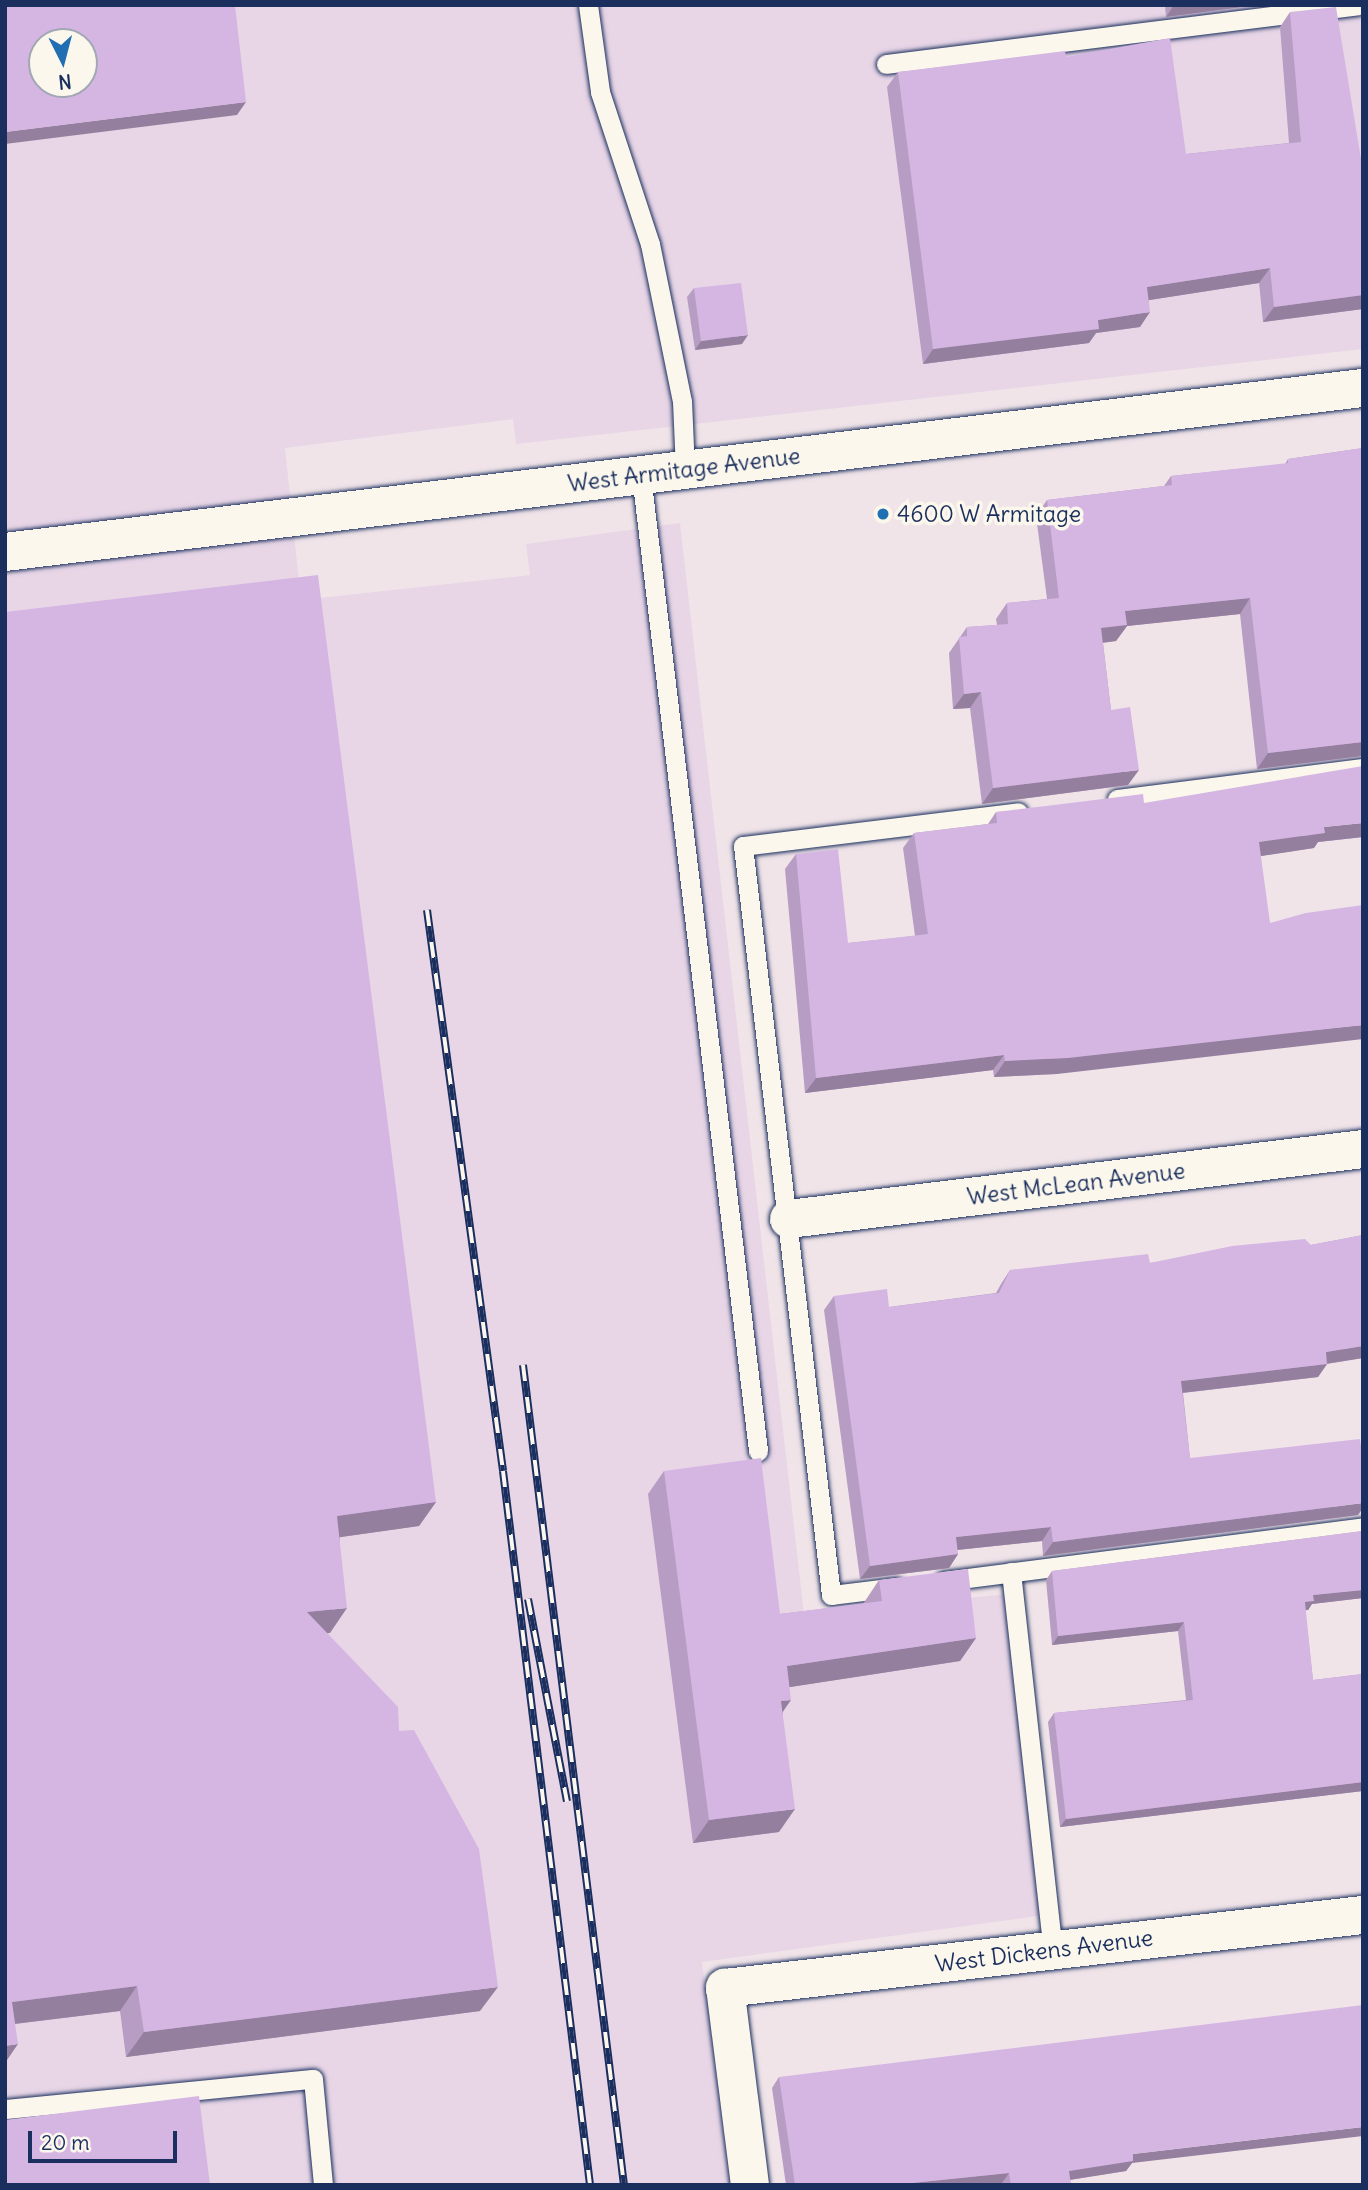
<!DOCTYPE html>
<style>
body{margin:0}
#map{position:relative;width:1368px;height:2190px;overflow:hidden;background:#f0e4e9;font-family:Delius,sans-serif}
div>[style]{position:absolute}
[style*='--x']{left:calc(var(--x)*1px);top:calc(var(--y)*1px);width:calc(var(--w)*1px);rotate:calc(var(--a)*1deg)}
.built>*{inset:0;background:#e8d6e7}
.roads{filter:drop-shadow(0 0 2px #1b2f5e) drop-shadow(0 0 2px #1b2f5e)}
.lane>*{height:19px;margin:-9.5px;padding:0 9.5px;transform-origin:9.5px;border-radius:9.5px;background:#fbf7ec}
.street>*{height:38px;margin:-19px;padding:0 19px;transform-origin:19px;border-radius:19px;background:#fbf7ec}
.secondary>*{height:38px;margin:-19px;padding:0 19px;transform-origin:19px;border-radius:19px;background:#fbf7ec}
.rail>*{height:8px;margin-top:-4px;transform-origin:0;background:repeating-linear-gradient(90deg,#fbf7ec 0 16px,#1b2f5e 0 32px);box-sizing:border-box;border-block:2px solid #1b2f5e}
.wall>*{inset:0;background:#b79dc3}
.shaded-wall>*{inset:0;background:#957f9f}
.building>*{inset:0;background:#d5b6e3}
.dots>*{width:19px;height:19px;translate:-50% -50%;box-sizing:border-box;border:4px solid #fbf7ec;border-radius:50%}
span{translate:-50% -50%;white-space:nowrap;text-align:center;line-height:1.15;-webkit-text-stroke:7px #fbf7ec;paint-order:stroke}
.street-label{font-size:23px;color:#1b2f5e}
.poi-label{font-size:23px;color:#1b2f5e}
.left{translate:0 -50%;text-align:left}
.frame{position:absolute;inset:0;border:7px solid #1b2f5e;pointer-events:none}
.north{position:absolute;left:28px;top:28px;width:70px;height:70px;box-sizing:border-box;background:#fbf7ec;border:2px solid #a1a7b3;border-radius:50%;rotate:174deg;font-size:19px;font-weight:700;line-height:28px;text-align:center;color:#1b2f5e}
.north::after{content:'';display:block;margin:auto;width:24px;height:32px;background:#1f6fb2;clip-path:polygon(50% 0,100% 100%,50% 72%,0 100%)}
.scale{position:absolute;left:28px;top:2131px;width:149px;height:32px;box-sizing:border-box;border:4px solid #1b2f5e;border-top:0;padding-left:9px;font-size:21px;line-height:24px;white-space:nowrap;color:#1b2f5e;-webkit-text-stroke:5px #fbf7ec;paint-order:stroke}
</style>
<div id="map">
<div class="built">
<div style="clip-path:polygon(evenodd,5px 5px,1363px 5px,1363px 349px,516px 444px,513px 419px,285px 448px,301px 600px,530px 575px,526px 544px,680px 523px,804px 1614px,1007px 1594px,1045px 1915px,702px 1962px,730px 2185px,5px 2185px,5px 5px,42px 42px,84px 42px,84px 84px,42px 84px,42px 42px)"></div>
</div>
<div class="roads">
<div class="lane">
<div style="--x:588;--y:5;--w:88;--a:82.1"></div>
<div style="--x:600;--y:92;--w:160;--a:71.8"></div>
<div style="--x:650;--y:244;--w:160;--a:78.5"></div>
<div style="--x:682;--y:401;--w:69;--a:87.5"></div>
<div style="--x:886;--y:64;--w:476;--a:-7.1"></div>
<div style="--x:641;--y:475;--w:983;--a:83.16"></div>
<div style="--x:1117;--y:799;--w:248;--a:-7.2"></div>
<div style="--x:1011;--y:1572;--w:380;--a:83.7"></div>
<div style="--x:944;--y:1581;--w:422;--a:-7.3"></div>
<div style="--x:896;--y:1587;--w:65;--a:173"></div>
<div style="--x:831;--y:1595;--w:754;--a:-96.7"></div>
<div style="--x:743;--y:846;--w:277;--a:-7"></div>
<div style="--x:5;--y:2109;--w:309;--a:-5.6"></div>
<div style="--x:313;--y:2079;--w:106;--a:84.6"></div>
</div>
<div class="street">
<div style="--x:789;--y:1219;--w:578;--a:-6.95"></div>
<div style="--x:750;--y:2185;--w:199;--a:-97.2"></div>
<div style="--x:725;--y:1988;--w:642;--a:-6.53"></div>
</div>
<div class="secondary">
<div style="--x:5;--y:552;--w:1368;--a:-6.89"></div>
</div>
</div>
<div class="rail">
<div style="--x:427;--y:910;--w:566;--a:82.28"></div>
<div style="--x:503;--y:1471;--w:719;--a:83.05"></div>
<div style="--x:523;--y:1365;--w:826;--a:82.98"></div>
<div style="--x:528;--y:1599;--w:206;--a:79.1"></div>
</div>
<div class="wall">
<div style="clip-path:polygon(1165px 5px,1257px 5px,1166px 17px)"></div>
<div style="clip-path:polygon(1290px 12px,1361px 159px,1363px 159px,1363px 309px,1263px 322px,1259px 283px,1149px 300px,1140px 327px,1096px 333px,1089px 343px,923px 364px,887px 87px,898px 72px,1066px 57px,1186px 154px,1289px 143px,1280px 27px)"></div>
<div style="clip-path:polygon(694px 288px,742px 344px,695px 350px,687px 297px)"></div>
<div style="clip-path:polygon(1363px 448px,1363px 756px,1257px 769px,1240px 614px,1127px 626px,1116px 641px,1103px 643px,1111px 710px,1128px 785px,982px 804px,970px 708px,953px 709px,949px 653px,967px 627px,997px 625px,996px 619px,1007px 603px,1047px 599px,1036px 516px,1047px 500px,1164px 486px,1171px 476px,1285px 464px,1288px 459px)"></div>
<div style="clip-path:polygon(5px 612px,436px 1502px,419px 1526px,340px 1537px,330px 1633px,327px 1633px,399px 1731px,480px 2011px,126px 2057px,120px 2011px,15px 2024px,5px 2063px)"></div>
<div style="clip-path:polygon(1144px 803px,1363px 837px,1318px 842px,1314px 848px,1260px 856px,1057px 1074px,994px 1077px,993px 1070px,805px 1093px,785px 869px,796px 854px,848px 943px,915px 936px,903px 848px,914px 833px,988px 824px,996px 812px)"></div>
<div style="clip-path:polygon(1363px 1235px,1363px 1358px,1327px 1364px,1318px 1377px,1183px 1393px,1190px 1458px,1358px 1515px,1043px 1556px,1042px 1541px,957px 1550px,958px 1554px,949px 1568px,860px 1579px,824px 1310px,834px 1296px,889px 1307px,996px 1293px,1001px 1284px,1010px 1270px,1150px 1263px,1311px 1245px)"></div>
<div style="clip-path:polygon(664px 1471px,780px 1614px,863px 1604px,879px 1580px,976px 1638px,960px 1661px,789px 1687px,783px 1712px,779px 1832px,693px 1843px,648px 1494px)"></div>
<div style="clip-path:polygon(1363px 1531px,1363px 1598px,1312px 1604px,1308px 1610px,1305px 1610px,1313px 1680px,1363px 1674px,1363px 1791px,1060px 1827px,1048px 1722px,1054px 1713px,1186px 1700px,1178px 1631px,1052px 1645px,1046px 1580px,1052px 1571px)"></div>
<div style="clip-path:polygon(779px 2077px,1132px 2163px,1126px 2171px,1070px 2180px,1071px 2185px,1002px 2185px,1002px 2183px,984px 2185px,786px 2185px,772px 2088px)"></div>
</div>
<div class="shaded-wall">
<div style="clip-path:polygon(1174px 5px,1257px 5px,1166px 17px)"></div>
<div style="clip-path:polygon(246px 102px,237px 115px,5px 144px,5px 132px)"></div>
<div style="clip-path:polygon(1270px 268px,1259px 283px,1137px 302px,1147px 287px)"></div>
<div style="clip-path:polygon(1363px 295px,1363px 309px,1263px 322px,1274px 307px)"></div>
<div style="clip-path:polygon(1150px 312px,1140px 327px,1096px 333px,1089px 343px,923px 364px,933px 349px,1098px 320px)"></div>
<div style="clip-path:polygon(748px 335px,742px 344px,695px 350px,701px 341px)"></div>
<div style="clip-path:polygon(1250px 598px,1240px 614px,1127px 626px,1116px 641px,1090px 644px,1101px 628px,1125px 611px)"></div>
<div style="clip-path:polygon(981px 692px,970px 708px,953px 709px,964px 694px)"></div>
<div style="clip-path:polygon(1363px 742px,1362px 756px,1257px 769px,1268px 753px)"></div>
<div style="clip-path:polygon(1139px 770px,1128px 785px,982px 804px,993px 788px)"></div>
<div style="clip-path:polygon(1363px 823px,1363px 837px,1318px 842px,1314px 848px,1248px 858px,1259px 842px,1324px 827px)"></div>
<div style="clip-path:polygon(1363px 1025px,1363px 1039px,1057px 1074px,994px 1077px,1005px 1061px)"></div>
<div style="clip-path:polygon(1004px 1055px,993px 1070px,805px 1093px,816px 1078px)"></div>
<div style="clip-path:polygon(1363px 1346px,1363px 1358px,1317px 1365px,1326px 1352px)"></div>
<div style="clip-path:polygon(1327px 1364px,1318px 1377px,1172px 1394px,1181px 1381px)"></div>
<div style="clip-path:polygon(436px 1502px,419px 1526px,320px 1540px,337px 1516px)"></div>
<div style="clip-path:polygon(1363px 1503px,1363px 1508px,1358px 1515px,1043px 1556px,1053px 1542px)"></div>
<div style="clip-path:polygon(1051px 1527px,1042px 1541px,947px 1551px,956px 1537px)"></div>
<div style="clip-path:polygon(958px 1554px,949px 1568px,860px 1579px,870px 1566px)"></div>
<div style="clip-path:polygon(1363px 1590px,1363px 1598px,1312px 1604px,1308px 1610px,1298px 1611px,1305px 1602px,1313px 1595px)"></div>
<div style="clip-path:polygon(347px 1608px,330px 1633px,290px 1636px,307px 1612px)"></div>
<div style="clip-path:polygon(1184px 1622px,1178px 1631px,1052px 1645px,1058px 1636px)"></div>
<div style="clip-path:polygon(976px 1638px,960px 1661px,771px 1690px,787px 1666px)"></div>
<div style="clip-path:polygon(791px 1700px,775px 1723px,781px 1701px)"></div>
<div style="clip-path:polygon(1363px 1782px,1363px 1791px,1060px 1827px,1066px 1819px)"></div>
<div style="clip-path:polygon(795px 1809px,779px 1832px,693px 1843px,709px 1820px)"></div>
<div style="clip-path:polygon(137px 1986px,120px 2011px,5px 2025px,12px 2002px)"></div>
<div style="clip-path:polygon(498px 1987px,480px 2011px,126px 2057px,144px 2032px)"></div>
<div style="clip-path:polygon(18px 2044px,5px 2063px,5px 2046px)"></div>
<div style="clip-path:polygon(1363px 2127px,1363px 2136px,1132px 2163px,1126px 2171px,1062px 2181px,1069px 2171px,1133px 2154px)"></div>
<div style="clip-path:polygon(1009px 2173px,1002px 2183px,984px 2185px,910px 2185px,912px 2183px)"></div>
</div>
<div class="building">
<div style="clip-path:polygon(evenodd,5px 5px,235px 5px,246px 102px,5px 132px,5px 5px,42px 42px,84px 42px,84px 84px,42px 84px,42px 42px)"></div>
<div style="clip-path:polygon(1336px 7px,1361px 159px,1363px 159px,1363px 295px,1274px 307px,1270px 268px,1147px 287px,1150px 312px,1098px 320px,1099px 329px,933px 349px,898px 72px,1065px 51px,1066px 57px,1170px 38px,1186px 154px,1301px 142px,1290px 12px)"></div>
<div style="clip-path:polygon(741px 283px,748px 335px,701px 341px,694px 288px)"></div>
<div style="clip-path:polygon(1363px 448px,1363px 742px,1268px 753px,1250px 598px,1125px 611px,1127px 625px,1101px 628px,1111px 710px,1130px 707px,1139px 770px,993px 788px,981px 692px,964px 694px,959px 637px,967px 636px,967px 627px,1008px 624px,1007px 603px,1059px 598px,1047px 500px,1172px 485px,1171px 476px,1288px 463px,1288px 459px)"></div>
<div style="clip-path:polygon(318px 575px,436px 1502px,337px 1516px,347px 1608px,307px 1612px,398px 1707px,399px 1731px,414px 1730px,479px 1849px,498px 1987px,144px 2032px,137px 1986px,12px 2002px,18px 2044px,5px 2046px,5px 612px)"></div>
<div style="clip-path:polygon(1363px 766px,1363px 823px,1324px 827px,1325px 833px,1259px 842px,1270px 923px,1306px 913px,1363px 905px,1363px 1025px,1068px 1058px,1005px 1061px,1004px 1055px,816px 1078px,796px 854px,838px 849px,848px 943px,928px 934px,914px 833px,997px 823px,996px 812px,1143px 794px,1144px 803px)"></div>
<div style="clip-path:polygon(1363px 1235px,1363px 1346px,1326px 1352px,1327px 1364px,1181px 1381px,1190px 1458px,1360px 1439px,1363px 1461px,1363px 1503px,1053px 1542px,1051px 1527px,956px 1537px,958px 1554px,870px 1566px,834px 1296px,887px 1289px,889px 1307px,999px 1293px,1010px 1270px,1148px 1254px,1150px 1263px,1232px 1246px,1305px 1239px,1311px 1245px)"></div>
<div style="clip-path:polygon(761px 1458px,780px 1614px,882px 1601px,879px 1580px,968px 1569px,976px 1638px,787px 1666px,791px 1700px,781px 1701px,795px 1809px,709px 1820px,664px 1471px)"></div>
<div style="clip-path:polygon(1363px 1531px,1363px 1590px,1313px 1595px,1314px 1601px,1305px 1602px,1313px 1680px,1363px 1674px,1363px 1782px,1066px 1819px,1054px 1713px,1193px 1700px,1184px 1622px,1058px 1636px,1052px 1571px)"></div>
<div style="clip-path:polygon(1363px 2005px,1363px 2127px,1133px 2154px,1133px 2161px,1069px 2171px,1071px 2185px,1011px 2185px,1009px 2173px,912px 2183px,912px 2185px,795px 2185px,779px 2077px)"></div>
<div style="clip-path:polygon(199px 2096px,210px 2185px,5px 2185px,5px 2120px)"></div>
</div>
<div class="dots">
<div style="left:883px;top:514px;background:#1f6fb2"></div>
</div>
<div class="street-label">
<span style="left:684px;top:470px;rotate:-7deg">West Armitage Avenue</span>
<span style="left:1076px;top:1184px;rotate:-7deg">West McLean Avenue</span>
<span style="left:1044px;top:1951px;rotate:-7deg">West Dickens Avenue</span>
</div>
<div class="poi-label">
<span class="left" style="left:897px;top:514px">4600 W Armitage</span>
</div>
<div class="frame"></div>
<div class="north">N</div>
<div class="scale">20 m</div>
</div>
